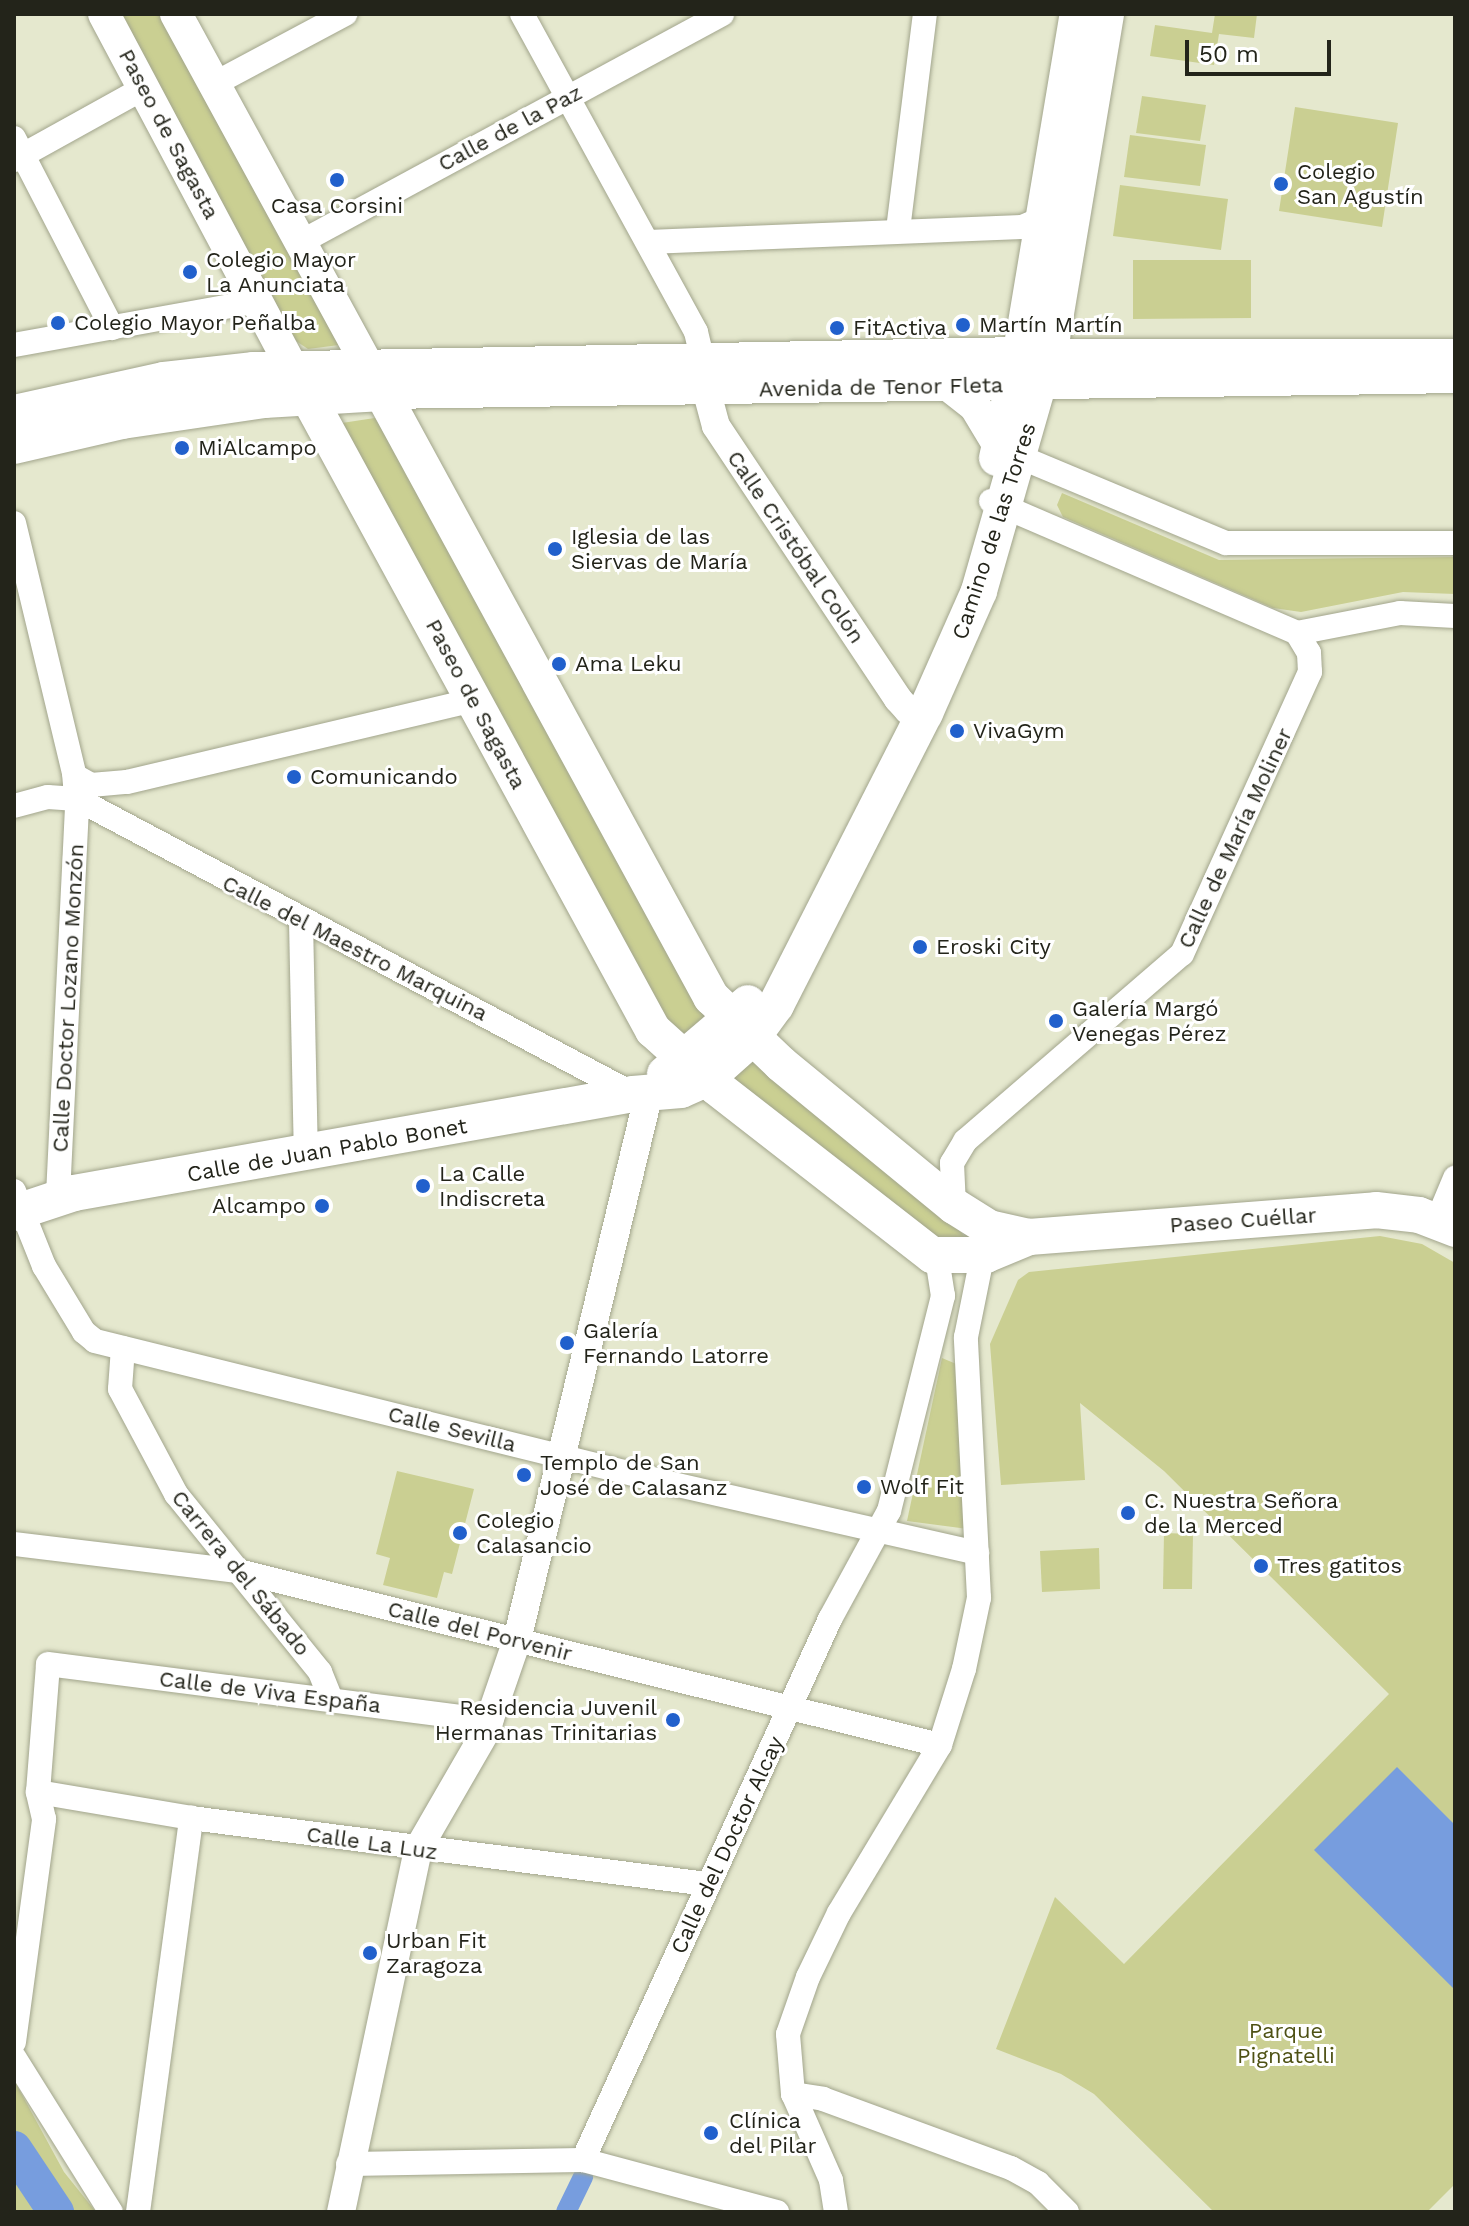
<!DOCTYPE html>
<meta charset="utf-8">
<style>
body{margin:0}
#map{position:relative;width:1469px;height:2226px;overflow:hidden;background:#e5e8ce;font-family:"Work Sans",sans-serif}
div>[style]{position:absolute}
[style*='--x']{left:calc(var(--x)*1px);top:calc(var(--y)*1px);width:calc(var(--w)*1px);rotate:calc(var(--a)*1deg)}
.green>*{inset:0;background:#cacf92}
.water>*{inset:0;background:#779dde}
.canal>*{height:20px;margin:-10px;padding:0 10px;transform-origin:10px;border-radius:10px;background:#779dde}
.river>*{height:36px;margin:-18px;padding:0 18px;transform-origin:18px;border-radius:18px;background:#779dde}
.roads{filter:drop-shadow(0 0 2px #a2a58c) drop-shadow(0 0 2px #a2a58c)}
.minor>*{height:24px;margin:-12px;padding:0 12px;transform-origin:12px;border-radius:12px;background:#fff}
.tertiary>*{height:28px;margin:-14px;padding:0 14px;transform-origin:14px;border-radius:14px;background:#fff}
.secondary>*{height:32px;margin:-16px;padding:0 16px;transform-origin:16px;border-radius:16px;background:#fff}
.primary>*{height:36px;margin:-18px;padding:0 18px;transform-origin:18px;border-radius:18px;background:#fff}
.dots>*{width:22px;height:22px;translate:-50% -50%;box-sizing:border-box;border:4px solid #fff;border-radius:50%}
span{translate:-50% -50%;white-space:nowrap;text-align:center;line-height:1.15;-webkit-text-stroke:6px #fff;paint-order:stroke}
.street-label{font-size:22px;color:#23241a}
.poi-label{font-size:22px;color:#23241a}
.left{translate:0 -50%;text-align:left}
.right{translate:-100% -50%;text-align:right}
.park-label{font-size:22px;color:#4e5114}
.frame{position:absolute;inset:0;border:16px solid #23241a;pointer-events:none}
.scale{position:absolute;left:1185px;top:40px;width:146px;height:36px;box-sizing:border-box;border:4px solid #23241a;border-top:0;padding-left:10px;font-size:24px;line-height:28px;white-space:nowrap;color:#23241a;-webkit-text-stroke:6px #fff;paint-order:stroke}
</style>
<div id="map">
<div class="green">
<div style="clip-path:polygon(120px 14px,165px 14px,339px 345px,308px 349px,296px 341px)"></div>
<div style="clip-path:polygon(1215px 14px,1257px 14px,1254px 38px,1219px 34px,1214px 65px,1150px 56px,1155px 25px,1212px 33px)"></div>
<div style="clip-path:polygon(1142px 96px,1206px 105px,1200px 141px,1136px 133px)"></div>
<div style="clip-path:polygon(1295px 107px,1398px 123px,1382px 227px,1279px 211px)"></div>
<div style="clip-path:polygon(1130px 135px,1206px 145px,1200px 186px,1124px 177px)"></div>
<div style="clip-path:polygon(1120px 185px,1228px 199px,1221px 250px,1113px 236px)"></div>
<div style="clip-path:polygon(1133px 260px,1251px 260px,1251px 318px,1133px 319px)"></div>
<div style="clip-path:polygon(381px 417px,705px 1006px,707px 1021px,686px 1037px,673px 1032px,342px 423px)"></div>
<div style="clip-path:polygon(1062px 493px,1219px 560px,1455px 557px,1455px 594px,1403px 592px,1301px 612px,1273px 608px,1063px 517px,1057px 505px)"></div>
<div style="clip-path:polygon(740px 1047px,958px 1228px,968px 1242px,946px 1245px,716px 1068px)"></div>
<div style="clip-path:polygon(1380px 1236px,1422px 1244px,1455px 1263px,1455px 2184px,1427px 2212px,1214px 2212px,1094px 2094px,1061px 2074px,996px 2049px,1055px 1897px,1124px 1964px,1389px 1694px,1164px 1471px,1080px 1403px,1085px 1480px,1001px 1485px,990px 1344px,1018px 1280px,1029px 1272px)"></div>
<div style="clip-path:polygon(942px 1358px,961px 1366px,968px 1529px,907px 1521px)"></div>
<div style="clip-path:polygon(397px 1471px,474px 1489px,452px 1574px,444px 1572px,437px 1598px,383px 1585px,390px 1558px,376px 1554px)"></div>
<div style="clip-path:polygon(1164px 1533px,1193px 1534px,1192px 1589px,1163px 1589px)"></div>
<div style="clip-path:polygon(1099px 1548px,1100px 1589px,1042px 1592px,1040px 1551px)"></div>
<div style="clip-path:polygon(14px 2080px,64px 2172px,96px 2212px,14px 2212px)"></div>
</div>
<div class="water">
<div style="clip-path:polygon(1397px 1767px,1455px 1825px,1455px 1990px,1314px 1850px)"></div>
</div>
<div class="canal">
<div style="--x:566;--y:2212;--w:39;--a:-64"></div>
</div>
<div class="river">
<div style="--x:14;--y:2149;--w:76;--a:56.3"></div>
</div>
<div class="roads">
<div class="minor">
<div style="--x:522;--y:14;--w:362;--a:61.3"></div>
<div style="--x:696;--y:332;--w:43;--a:76.6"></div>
<div style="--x:214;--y:84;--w:149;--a:-28.1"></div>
<div style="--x:14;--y:138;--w:214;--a:62.7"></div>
<div style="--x:14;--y:160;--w:149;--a:-29"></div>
<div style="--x:898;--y:230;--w:218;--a:-82.9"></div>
<div style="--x:648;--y:242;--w:374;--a:-2.3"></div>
<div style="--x:1022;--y:227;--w:23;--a:-23"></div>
<div style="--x:299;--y:243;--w:481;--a:-28.4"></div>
<div style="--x:14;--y:345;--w:249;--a:-10.2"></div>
<div style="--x:1020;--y:457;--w:223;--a:22.7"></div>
<div style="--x:1226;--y:543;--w:229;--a:0"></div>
<div style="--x:991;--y:501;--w:333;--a:23.3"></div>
<div style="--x:1297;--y:633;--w:105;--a:-11"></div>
<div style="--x:1400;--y:613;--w:55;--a:3.1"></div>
<div style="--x:14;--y:523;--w:257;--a:76.5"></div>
<div style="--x:74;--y:773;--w:34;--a:85"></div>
<div style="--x:77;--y:807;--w:390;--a:92.8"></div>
<div style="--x:75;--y:776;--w:18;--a:29"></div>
<div style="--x:91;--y:785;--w:36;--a:-5"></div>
<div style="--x:127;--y:782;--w:356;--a:-13.3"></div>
<div style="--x:14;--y:806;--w:35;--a:-15"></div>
<div style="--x:48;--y:797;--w:29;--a:4"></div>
<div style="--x:77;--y:799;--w:629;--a:27.95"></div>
<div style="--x:301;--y:921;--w:233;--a:88.8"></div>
<div style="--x:14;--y:1191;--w:81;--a:68.2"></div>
<div style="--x:44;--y:1266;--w:77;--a:58.8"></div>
<div style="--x:84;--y:1332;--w:14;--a:39"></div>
<div style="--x:95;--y:1341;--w:591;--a:13.9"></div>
<div style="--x:669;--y:1483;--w:316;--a:12.8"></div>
<div style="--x:954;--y:1206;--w:43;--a:-92.7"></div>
<div style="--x:952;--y:1163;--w:26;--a:-59"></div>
<div style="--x:965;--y:1141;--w:286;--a:-40.8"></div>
<div style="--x:1182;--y:954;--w:310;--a:-65.6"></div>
<div style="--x:1310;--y:672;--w:19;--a:-93"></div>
<div style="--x:1309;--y:653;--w:23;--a:-121"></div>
<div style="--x:1437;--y:1221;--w:47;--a:-67.3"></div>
<div style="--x:123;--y:1348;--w:41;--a:94.2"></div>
<div style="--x:120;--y:1389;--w:119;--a:61.9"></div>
<div style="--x:176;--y:1494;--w:229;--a:51"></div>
<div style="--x:320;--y:1672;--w:29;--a:68"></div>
<div style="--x:15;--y:1544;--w:225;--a:6.9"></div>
<div style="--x:238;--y:1571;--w:723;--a:13.92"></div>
<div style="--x:38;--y:1792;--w:155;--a:9.6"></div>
<div style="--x:191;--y:1818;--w:520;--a:7.29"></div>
<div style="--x:14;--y:2042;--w:225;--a:-82.3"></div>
<div style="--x:44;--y:1819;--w:28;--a:-103"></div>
<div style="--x:38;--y:1792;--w:128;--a:-85.5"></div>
<div style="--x:48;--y:1664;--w:447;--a:7.3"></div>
<div style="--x:14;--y:2057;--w:183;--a:58"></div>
<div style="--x:793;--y:2094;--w:30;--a:9"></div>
<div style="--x:823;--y:2099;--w:200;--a:20.2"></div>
<div style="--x:1011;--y:2168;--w:31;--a:29"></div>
<div style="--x:1038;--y:2183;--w:41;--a:45"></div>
<div style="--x:583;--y:2160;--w:595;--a:-65.46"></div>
<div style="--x:830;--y:1619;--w:123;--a:-61.4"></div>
<div style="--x:889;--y:1511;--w:222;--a:-75.9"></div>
<div style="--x:943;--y:1296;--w:38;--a:-99"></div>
<div style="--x:348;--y:2164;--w:235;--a:-1"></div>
<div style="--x:583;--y:2160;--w:201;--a:15"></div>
<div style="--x:138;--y:2212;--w:398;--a:-82.3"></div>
<div style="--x:836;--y:2212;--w:32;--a:-99"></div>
<div style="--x:831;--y:2180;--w:94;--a:-113.8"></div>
<div style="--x:793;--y:2094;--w:60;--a:-94.8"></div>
<div style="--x:788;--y:2034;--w:60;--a:-70.7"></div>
<div style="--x:808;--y:1977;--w:71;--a:-64.2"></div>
<div style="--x:839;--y:1913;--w:196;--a:-59"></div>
<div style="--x:940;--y:1745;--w:80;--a:-72.5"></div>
<div style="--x:964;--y:1669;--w:73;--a:-78.1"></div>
<div style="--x:979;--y:1598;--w:261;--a:-92.9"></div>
<div style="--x:966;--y:1337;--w:96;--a:-78.6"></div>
</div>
<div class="tertiary">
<div style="--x:706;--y:389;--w:38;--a:75"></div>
<div style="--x:716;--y:426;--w:328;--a:56.3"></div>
<div style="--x:898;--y:699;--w:15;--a:48"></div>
<div style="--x:908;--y:710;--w:17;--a:10"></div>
<div style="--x:341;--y:2212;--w:371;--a:-78"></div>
<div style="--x:418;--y:1849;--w:134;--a:-60"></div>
<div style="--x:485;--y:1733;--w:98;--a:-71"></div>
<div style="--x:517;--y:1640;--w:563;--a:-76.43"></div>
</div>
<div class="secondary">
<div style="--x:104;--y:14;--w:402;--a:62"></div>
<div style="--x:176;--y:14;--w:400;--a:61.4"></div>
<div style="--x:1022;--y:355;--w:433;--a:0"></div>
<div style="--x:948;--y:385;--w:34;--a:38"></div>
<div style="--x:975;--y:406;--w:47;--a:59"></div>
<div style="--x:382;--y:393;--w:1073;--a:-0.85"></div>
</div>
<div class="primary">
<div style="--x:367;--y:365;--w:720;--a:61.44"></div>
<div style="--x:711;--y:997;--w:97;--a:43.7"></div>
<div style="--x:781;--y:1064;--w:224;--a:39.4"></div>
<div style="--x:954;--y:1206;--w:41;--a:32.2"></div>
<div style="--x:989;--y:1228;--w:41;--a:12.7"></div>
<div style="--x:1029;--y:1237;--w:348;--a:-4.4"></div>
<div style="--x:1376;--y:1210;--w:43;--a:6.6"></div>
<div style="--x:1419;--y:1215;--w:39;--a:21"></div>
<div style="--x:293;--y:369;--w:753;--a:61.43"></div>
<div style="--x:653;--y:1030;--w:85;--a:42.1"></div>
<div style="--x:716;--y:1087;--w:274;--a:37.9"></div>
<div style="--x:932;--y:1255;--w:54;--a:0"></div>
<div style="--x:986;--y:1255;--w:47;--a:-22.7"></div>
<div style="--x:14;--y:413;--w:154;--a:-12.4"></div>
<div style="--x:164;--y:380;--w:91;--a:-6.3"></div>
<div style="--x:254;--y:370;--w:765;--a:-1.12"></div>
<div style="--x:14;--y:446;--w:111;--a:-13"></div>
<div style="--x:122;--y:421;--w:144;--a:-8.4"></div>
<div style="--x:264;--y:400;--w:118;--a:-3.4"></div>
<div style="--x:997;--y:458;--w:126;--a:-77.6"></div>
<div style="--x:1024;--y:335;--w:326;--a:-80.5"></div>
<div style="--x:665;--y:1074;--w:109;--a:-40.5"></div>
<div style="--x:14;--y:1213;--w:63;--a:-18.4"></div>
<div style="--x:74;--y:1193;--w:568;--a:-10.04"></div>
<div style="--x:633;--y:1094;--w:48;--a:-4.8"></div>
<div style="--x:681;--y:1090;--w:27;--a:-24"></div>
<div style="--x:706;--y:1079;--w:62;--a:-41.7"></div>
<div style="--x:752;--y:1038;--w:41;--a:-54"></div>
<div style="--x:776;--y:1005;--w:328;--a:-63"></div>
<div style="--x:925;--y:713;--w:133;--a:-66.1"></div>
<div style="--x:979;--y:591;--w:264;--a:-74"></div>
<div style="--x:1052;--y:337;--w:327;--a:-80.5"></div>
</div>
</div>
<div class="dots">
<div style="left:337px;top:180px;background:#2160cc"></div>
<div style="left:1281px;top:184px;background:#2160cc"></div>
<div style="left:190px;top:272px;background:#2160cc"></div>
<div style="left:58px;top:323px;background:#2160cc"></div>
<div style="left:963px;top:325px;background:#2160cc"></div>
<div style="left:837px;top:328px;background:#2160cc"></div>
<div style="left:182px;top:448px;background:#2160cc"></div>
<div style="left:555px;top:549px;background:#2160cc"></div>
<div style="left:559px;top:664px;background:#2160cc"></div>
<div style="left:957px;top:731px;background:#2160cc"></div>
<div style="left:294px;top:777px;background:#2160cc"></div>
<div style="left:920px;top:947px;background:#2160cc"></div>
<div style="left:1056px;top:1021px;background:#2160cc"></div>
<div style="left:423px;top:1186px;background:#2160cc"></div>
<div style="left:322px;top:1206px;background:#2160cc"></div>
<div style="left:567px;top:1343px;background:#2160cc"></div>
<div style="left:524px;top:1475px;background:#2160cc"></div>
<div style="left:864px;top:1487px;background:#2160cc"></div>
<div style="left:1128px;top:1513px;background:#2160cc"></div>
<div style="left:460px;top:1533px;background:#2160cc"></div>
<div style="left:1261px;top:1566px;background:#2160cc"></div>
<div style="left:673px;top:1720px;background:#2160cc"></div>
<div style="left:370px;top:1953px;background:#2160cc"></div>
<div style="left:711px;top:2133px;background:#2160cc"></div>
</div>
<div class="street-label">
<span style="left:510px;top:128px;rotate:-28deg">Calle de la Paz</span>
<span style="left:169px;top:134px;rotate:62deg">Paseo de Sagasta</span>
<span style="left:881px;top:387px;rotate:-1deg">Avenida de Tenor Fleta</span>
<span style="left:994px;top:531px;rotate:-72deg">Camino de las Torres</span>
<span style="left:796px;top:547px;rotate:56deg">Calle Cristóbal Colón</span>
<span style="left:476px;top:704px;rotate:62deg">Paseo de Sagasta</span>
<span style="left:1235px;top:838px;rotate:-65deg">Calle de María Moliner</span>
<span style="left:355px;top:948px;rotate:27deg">Calle del Maestro Marquina</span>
<span style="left:68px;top:998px;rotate:-87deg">Calle Doctor Lozano Monzón</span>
<span style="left:327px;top:1150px;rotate:-10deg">Calle de Juan Pablo Bonet</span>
<span style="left:1243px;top:1220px;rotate:-4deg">Paseo Cuéllar</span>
<span style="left:452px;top:1429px;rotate:14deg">Calle Sevilla</span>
<span style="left:241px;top:1573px;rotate:51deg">Carrera del Sábado</span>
<span style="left:480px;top:1631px;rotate:14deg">Calle del Porvenir</span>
<span style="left:270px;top:1692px;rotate:7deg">Calle de Viva España</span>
<span style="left:372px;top:1843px;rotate:8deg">Calle La Luz</span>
<span style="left:727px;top:1845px;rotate:-65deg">Calle del Doctor Alcay</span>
</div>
<div class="poi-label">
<span class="left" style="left:1297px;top:184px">Colegio<br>San Agustín</span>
<span style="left:337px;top:206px">Casa Corsini</span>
<span class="left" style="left:206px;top:272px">Colegio Mayor<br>La Anunciata</span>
<span class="left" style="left:74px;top:323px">Colegio Mayor Peñalba</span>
<span class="left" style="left:979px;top:325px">Martín Martín</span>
<span class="left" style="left:853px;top:328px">FitActiva</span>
<span class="left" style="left:198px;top:448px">MiAlcampo</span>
<span class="left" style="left:571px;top:549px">Iglesia de las<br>Siervas de María</span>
<span class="left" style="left:575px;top:664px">Ama Leku</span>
<span class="left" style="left:973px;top:731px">VivaGym</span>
<span class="left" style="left:310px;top:777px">Comunicando</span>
<span class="left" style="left:936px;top:947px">Eroski City</span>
<span class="left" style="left:1072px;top:1021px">Galería Margó<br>Venegas Pérez</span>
<span class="left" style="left:439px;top:1186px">La Calle<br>Indiscreta</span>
<span class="right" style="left:306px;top:1206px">Alcampo</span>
<span class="left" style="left:583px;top:1343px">Galería<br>Fernando Latorre</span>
<span class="left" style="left:540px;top:1475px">Templo de San<br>José de Calasanz</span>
<span class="left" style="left:880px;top:1487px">Wolf Fit</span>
<span class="left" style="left:1144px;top:1513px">C. Nuestra Señora<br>de la Merced</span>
<span class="left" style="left:476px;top:1533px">Colegio<br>Calasancio</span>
<span class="left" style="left:1277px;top:1566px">Tres gatitos</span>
<span class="right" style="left:657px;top:1720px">Residencia Juvenil<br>Hermanas Trinitarias</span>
<span class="left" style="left:386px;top:1953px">Urban Fit<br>Zaragoza</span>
<span class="left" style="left:729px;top:2133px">Clínica<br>del Pilar</span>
</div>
<div class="park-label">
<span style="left:1286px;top:2043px">Parque<br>Pignatelli</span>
</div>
<div class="frame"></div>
<div class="scale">50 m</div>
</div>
